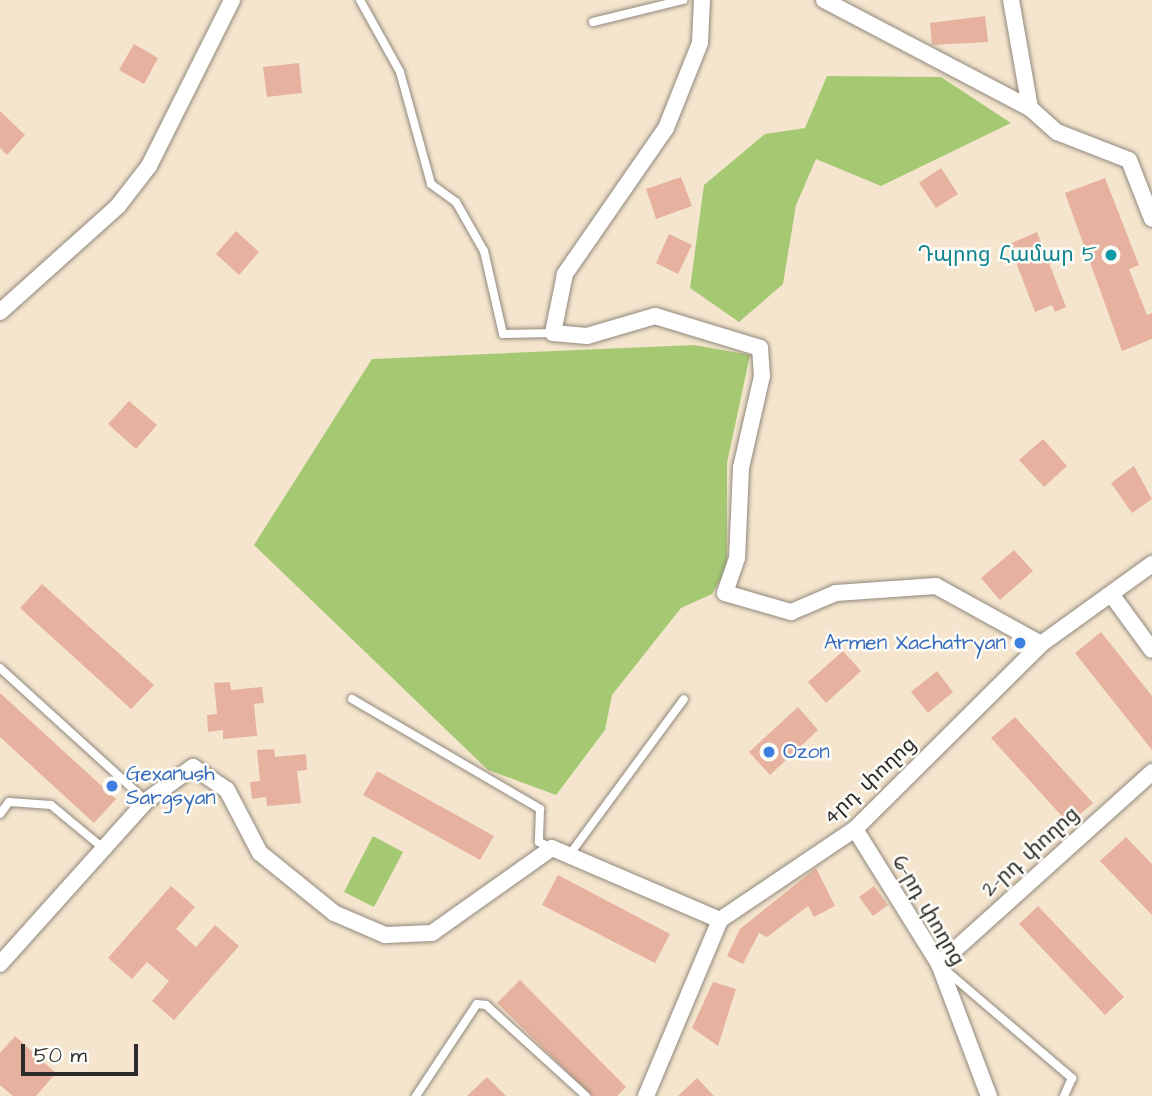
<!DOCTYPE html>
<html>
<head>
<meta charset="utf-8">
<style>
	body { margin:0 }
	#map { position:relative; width:1152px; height:1096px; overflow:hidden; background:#f5e5ce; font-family:"Architects Daughter","Noto Sans Armenian",sans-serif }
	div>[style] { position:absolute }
	.green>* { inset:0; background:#a5c973 }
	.building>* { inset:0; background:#e6b29f }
	.roads { filter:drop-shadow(0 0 2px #90887c) drop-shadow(0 0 2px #90887c) }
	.lane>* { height:8px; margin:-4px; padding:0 4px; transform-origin:4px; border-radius:4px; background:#fff }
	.street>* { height:16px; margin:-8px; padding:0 8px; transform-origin:8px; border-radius:8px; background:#fff }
	.dots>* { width:19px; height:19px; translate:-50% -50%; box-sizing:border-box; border:4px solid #fdfcf7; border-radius:50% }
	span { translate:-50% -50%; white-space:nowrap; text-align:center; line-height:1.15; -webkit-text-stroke:5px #fdfcf7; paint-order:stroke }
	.culture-label { font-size:21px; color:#0d838f }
	.right { translate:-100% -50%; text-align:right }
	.shop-label { font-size:21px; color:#366cbe }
	.left { translate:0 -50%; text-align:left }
	.street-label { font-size:21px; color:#2b2b2b }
	.scale { position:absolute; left:21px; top:1044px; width:117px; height:32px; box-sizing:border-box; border:4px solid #2b2b2b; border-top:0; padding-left:9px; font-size:21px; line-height:24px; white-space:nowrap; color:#2b2b2b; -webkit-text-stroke:5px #fdfcf7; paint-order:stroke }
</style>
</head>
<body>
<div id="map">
	<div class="green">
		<div style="clip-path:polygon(827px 76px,941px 77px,1011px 123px,881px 186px,816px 159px,796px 205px,783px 284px,739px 322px,690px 288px,704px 185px,765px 134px,805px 128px)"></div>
		<div style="clip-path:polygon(694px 345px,750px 355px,727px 463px,727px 568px,712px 594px,681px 608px,612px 695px,605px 730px,556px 795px,488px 770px,254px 545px,372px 359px)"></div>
		<div style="clip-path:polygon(373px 836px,403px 852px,374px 907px,344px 892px)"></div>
	</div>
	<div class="building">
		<div style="clip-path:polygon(985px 16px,988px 42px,932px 45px,930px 23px)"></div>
		<div style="clip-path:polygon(134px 44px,158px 58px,144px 84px,119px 70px)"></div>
		<div style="clip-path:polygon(299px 63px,302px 93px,267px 97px,263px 67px)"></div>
		<div style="clip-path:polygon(0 111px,25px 135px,7px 155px,0 148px)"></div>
		<div style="clip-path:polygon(941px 168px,958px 194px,936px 208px,919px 183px)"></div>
		<div style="clip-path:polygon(681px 177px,692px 206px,656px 219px,646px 189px)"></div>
		<div style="clip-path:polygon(1105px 178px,1139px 265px,1129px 269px,1147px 315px,1152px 313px,1152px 339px,1122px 351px,1065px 193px)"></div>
		<div style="clip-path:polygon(236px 231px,259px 252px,239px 275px,216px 254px)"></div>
		<div style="clip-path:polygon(1037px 232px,1066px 307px,1055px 312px,1052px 305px,1035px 312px,1009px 244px)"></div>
		<div style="clip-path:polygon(669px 234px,692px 245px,678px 274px,656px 263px)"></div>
		<div style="clip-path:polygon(129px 401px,157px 425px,136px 449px,108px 424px)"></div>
		<div style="clip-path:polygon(1043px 439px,1067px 466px,1044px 487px,1019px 460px)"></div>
		<div style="clip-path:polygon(1134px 466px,1152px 499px,1132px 513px,1111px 483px)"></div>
		<div style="clip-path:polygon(1014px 550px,1033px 571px,1000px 600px,981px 578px)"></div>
		<div style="clip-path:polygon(42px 584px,154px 685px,131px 709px,20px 608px)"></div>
		<div style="clip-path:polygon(1101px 632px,1152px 696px,1152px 750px,1075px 653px)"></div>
		<div style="clip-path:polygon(843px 651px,861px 671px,826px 703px,808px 682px)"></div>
		<div style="clip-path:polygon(937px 671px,953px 692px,928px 713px,911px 692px)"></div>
		<div style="clip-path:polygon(230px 682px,231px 690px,262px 687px,264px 703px,254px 704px,257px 736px,223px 739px,223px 730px,208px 732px,207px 715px,217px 714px,214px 683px)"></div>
		<div style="clip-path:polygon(0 693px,116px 799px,94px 823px,0 737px)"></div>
		<div style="clip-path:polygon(798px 707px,818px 730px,770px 775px,749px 752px)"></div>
		<div style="clip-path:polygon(1015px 717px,1093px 803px,1069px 824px,991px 738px)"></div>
		<div style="clip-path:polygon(274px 749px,275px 757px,306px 754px,307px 770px,297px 771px,301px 803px,267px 806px,266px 797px,252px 799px,250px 782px,260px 781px,257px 750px)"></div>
		<div style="clip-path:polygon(377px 771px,494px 836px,480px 860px,363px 795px)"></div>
		<div style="clip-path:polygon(1126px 837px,1152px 864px,1152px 915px,1100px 861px)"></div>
		<div style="clip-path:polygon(816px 868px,835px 906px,814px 917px,808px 906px,767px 937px,759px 933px,743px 964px,727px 956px,740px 929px)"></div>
		<div style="clip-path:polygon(558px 875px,670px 934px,655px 963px,542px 905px)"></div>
		<div style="clip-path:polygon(171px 886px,195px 907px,176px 929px,196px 947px,215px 925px,239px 946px,174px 1020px,152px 1001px,169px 981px,147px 962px,132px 979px,108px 958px)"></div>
		<div style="clip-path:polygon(874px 886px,888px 905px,873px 916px,859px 897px)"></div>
		<div style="clip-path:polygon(1038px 906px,1124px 997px,1105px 1015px,1019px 924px)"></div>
		<div style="clip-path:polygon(520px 980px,626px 1087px,617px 1096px,592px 1096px,497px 1003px)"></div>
		<div style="clip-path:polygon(713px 982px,736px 989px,718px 1046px,692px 1028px)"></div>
		<div style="clip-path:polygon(15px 1036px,56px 1073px,36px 1096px,13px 1096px,0 1085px,0 1053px)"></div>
		<div style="clip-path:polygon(487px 1077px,506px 1096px,467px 1096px)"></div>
		<div style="clip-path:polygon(697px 1078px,714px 1096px,678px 1096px)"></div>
	</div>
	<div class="roads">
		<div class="lane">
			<div style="left:360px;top:0;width:82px;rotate:60.9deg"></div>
			<div style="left:400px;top:72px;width:116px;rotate:74.5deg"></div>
			<div style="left:431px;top:184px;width:31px;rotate:36deg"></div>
			<div style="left:456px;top:202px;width:56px;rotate:60.3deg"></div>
			<div style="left:484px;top:251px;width:85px;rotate:77.1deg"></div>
			<div style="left:503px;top:334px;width:50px;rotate:-1.1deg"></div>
			<div style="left:593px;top:22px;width:93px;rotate:-13.7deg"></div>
			<div style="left:0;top:668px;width:197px;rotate:42.3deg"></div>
			<div style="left:352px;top:699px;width:218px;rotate:30.3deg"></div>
			<div style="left:540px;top:809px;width:33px;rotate:92deg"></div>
			<div style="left:539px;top:842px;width:14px;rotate:25deg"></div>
			<div style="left:0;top:814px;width:15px;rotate:-53deg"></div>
			<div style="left:9px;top:802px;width:42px;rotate:4.1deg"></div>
			<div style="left:51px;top:805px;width:67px;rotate:39.6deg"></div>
			<div style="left:570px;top:854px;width:192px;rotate:-53.7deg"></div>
			<div style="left:943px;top:968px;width:170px;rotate:40.5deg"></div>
			<div style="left:1072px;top:1078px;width:20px;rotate:114deg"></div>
			<div style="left:416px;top:1096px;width:110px;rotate:-56.5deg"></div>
			<div style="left:477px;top:1004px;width:9px;rotate:6deg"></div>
			<div style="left:486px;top:1005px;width:135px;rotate:42.3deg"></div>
		</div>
		<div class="street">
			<div style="left:702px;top:0;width:43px;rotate:92.7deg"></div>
			<div style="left:700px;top:43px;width:92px;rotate:111.8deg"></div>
			<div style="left:666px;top:128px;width:178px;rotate:124.7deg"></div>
			<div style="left:565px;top:274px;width:60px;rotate:101.5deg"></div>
			<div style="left:553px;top:333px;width:34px;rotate:5deg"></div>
			<div style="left:587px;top:336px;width:71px;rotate:-16.4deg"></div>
			<div style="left:655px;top:316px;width:110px;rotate:16.9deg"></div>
			<div style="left:760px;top:348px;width:28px;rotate:86deg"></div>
			<div style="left:762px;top:376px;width:94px;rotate:102.9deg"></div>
			<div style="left:741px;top:468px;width:90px;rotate:92.5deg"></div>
			<div style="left:737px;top:558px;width:37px;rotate:109deg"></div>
			<div style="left:725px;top:593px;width:69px;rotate:16.1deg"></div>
			<div style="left:791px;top:612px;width:49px;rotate:-22.9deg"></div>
			<div style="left:836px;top:593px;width:100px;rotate:-4deg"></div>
			<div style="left:936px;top:586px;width:120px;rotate:28.9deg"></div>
			<div style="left:824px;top:0;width:233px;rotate:27.7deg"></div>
			<div style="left:1030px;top:108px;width:36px;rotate:42deg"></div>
			<div style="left:1057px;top:132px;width:77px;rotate:21.3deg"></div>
			<div style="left:1129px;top:160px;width:63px;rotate:68.7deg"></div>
			<div style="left:1011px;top:0;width:110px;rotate:80deg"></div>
			<div style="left:0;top:312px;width:159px;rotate:-41.9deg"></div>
			<div style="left:118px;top:206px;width:51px;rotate:-52.2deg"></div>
			<div style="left:149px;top:166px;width:186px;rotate:-63.4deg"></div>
			<div style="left:1111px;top:594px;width:69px;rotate:53.8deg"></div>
			<div style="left:855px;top:829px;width:159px;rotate:58.1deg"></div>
			<div style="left:939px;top:964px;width:141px;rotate:69.3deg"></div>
			<div style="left:0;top:964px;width:219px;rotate:-48.1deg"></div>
			<div style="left:146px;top:801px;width:58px;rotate:-35.9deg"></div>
			<div style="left:193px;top:767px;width:41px;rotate:34.1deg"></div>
			<div style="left:227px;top:790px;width:71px;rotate:62.4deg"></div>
			<div style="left:260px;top:853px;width:95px;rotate:39deg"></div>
			<div style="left:334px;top:913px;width:56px;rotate:23.3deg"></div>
			<div style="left:385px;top:935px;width:47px;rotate:-2.4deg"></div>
			<div style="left:432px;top:933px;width:147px;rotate:-35.3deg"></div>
			<div style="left:552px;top:848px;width:183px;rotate:23.2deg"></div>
			<div style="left:939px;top:964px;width:287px;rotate:-42deg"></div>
			<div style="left:646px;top:1096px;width:191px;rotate:-67.2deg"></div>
			<div style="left:720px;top:920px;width:163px;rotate:-34deg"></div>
			<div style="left:855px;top:829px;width:262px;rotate:-44.8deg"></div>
			<div style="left:1041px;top:644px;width:137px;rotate:-35.8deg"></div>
		</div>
	</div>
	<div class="dots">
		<div style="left:1111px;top:255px;background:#0f9aa8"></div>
		<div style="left:1020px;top:643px;background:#3f7fe0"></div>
		<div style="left:769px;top:752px;background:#3f7fe0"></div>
		<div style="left:112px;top:786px;background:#3f7fe0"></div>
	</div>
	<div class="culture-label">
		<span class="right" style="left:1097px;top:255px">Դպրոց Համար 5</span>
	</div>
	<div class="shop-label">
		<span class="right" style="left:1006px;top:643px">Armen Xachatryan</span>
		<span class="left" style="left:783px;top:752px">Ozon</span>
		<span class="left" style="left:126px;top:786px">Gexanush<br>Sargsyan</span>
	</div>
	<div class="street-label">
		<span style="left:870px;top:781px;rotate:-43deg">4րդ փողոց</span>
		<span style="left:1031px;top:852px;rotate:-42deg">2-րդ փողոց</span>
		<span style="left:928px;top:911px;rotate:60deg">6-րդ փողոց</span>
	</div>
	<div class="scale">50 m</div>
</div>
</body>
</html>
